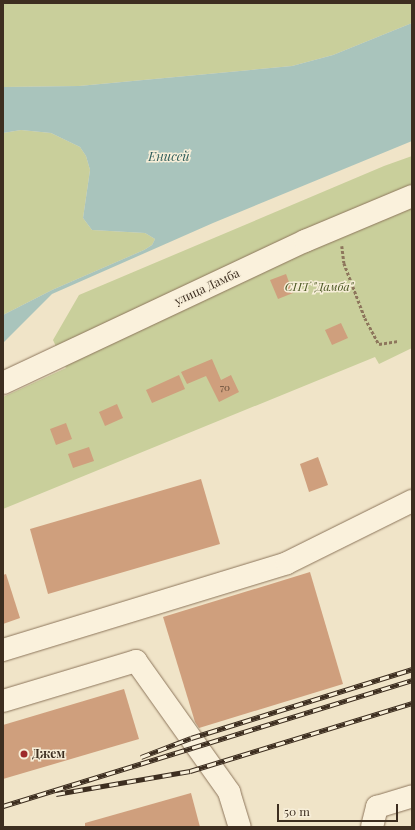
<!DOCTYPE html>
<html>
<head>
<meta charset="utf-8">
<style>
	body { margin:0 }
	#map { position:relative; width:415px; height:830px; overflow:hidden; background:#f0e4c8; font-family:"Playfair Display",serif }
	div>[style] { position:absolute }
	.green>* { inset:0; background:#c9cf9b }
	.water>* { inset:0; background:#a9c4bc }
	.building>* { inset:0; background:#cf9f7d }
	.path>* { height:2.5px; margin-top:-1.25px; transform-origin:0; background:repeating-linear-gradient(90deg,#8d765c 0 3px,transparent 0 5px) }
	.roads { filter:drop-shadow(0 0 1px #8d765c) drop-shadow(0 0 1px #8d765c) }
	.minor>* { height:22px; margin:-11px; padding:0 11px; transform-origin:11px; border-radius:11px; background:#faf1dc }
	.rail>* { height:4.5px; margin-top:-2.25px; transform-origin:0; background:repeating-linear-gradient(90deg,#f7eed8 0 9px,#3d2e20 0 18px); box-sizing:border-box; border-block:1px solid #3d2e20 }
	.dots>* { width:11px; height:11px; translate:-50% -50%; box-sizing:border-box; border:2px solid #f7eed8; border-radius:50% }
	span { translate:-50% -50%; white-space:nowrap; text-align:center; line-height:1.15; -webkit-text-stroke:3px #f7eed8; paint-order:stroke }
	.number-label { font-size:10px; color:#624a37 }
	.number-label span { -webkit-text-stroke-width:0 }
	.street-label { font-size:12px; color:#3d2e20 }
	.park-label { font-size:12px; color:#4d5a26; font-style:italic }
	.poi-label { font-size:12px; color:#3d2e20; font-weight:700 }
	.left { translate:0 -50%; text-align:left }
	.water-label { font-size:13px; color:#2f5d5a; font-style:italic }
	.frame { position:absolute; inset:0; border:4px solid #3d2e20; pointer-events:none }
	.scale { position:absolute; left:277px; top:804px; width:121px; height:18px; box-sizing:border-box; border:2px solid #3d2e20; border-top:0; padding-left:5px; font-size:12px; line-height:14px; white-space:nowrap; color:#3d2e20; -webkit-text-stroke:3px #f7eed8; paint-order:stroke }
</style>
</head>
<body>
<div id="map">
	<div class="green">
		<div style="clip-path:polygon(3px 3px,412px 3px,412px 23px,333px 55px,292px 66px,79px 86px,3px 87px)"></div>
		<div style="clip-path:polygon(21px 130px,51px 133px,80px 147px,86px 156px,90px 170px,83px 218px,92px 230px,145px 233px,155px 239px,152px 245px,144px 250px,52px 290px,3px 315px,3px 133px)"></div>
		<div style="clip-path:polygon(412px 156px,412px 348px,379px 364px,375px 357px,3px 509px,3px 397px,66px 368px,53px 340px,79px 295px,384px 166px)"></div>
	</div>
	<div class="water">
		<div style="clip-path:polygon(412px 23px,412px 141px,213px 223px,52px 294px,3px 343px,3px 315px,52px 290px,144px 250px,152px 245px,155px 239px,145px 233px,92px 230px,83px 218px,90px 170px,86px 156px,80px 147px,51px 133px,21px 130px,3px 133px,3px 87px,79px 86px,292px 66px,333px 55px)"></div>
	</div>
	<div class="building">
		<div style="clip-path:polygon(286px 274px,293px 293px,278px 299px,270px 280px)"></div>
		<div style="clip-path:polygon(341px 323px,348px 338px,332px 345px,325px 330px)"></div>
		<div style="clip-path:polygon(212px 359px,221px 380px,231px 375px,239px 392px,219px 402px,206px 376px,187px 384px,181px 372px)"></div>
		<div style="clip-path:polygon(179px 375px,185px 389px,152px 403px,146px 390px)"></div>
		<div style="clip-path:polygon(117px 404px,123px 418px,105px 426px,99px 412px)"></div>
		<div style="clip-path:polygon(66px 423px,72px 439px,56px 445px,50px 429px)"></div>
		<div style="clip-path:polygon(89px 447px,94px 461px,73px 468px,68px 454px)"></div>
		<div style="clip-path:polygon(318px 457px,328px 485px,309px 492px,300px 464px)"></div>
		<div style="clip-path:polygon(201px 479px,220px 544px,48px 594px,30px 529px)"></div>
		<div style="clip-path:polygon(310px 572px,343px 684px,199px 728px,195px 722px,163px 617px)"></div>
		<div style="clip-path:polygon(6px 574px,20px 618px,3px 624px,3px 575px)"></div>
		<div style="clip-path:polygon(124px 689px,139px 739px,3px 779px,3px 725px)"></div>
		<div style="clip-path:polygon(191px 793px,200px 827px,85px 827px,85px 823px)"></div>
	</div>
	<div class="path">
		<div style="left:342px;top:246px;width:17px;rotate:83deg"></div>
		<div style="left:344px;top:263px;width:59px;rotate:69.1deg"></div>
		<div style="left:365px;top:318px;width:30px;rotate:62deg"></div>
		<div style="left:379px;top:344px;width:20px;rotate:-9deg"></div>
	</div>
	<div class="roads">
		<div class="minor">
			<div style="left:3px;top:383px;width:334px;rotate:-25.2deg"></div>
			<div style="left:305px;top:241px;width:116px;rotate:-22.8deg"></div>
			<div style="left:3px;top:650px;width:297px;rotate:-17deg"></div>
			<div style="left:287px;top:563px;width:140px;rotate:-26.4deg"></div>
			<div style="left:3px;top:701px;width:139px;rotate:-16.7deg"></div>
			<div style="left:136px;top:661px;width:161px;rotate:54.6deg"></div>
			<div style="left:229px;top:792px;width:37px;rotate:73deg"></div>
			<div style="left:372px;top:827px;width:21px;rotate:-76deg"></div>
			<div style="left:377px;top:807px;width:37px;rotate:-17deg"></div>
		</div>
	</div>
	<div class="rail">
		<div style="left:141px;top:757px;width:53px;rotate:-20.8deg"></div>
		<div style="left:191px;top:738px;width:232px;rotate:-17.3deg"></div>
		<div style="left:56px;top:794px;width:136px;rotate:-9.7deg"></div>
		<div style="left:190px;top:771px;width:232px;rotate:-17deg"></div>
		<div style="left:3px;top:806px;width:428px;rotate:-17.1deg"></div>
	</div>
	<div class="dots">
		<div style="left:24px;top:754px;background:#9e2a2b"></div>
	</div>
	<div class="number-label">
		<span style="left:225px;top:388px">70</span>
	</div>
	<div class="street-label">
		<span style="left:207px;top:287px;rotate:-25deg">улица Дамба</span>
	</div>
	<div class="park-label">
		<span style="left:319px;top:287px">СНТ "Дамба"</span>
	</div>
	<div class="poi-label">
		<span class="left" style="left:32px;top:754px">Джем</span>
	</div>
	<div class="water-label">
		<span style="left:169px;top:156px">Енисей</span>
	</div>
	<div class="frame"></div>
	<div class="scale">50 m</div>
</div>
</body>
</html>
